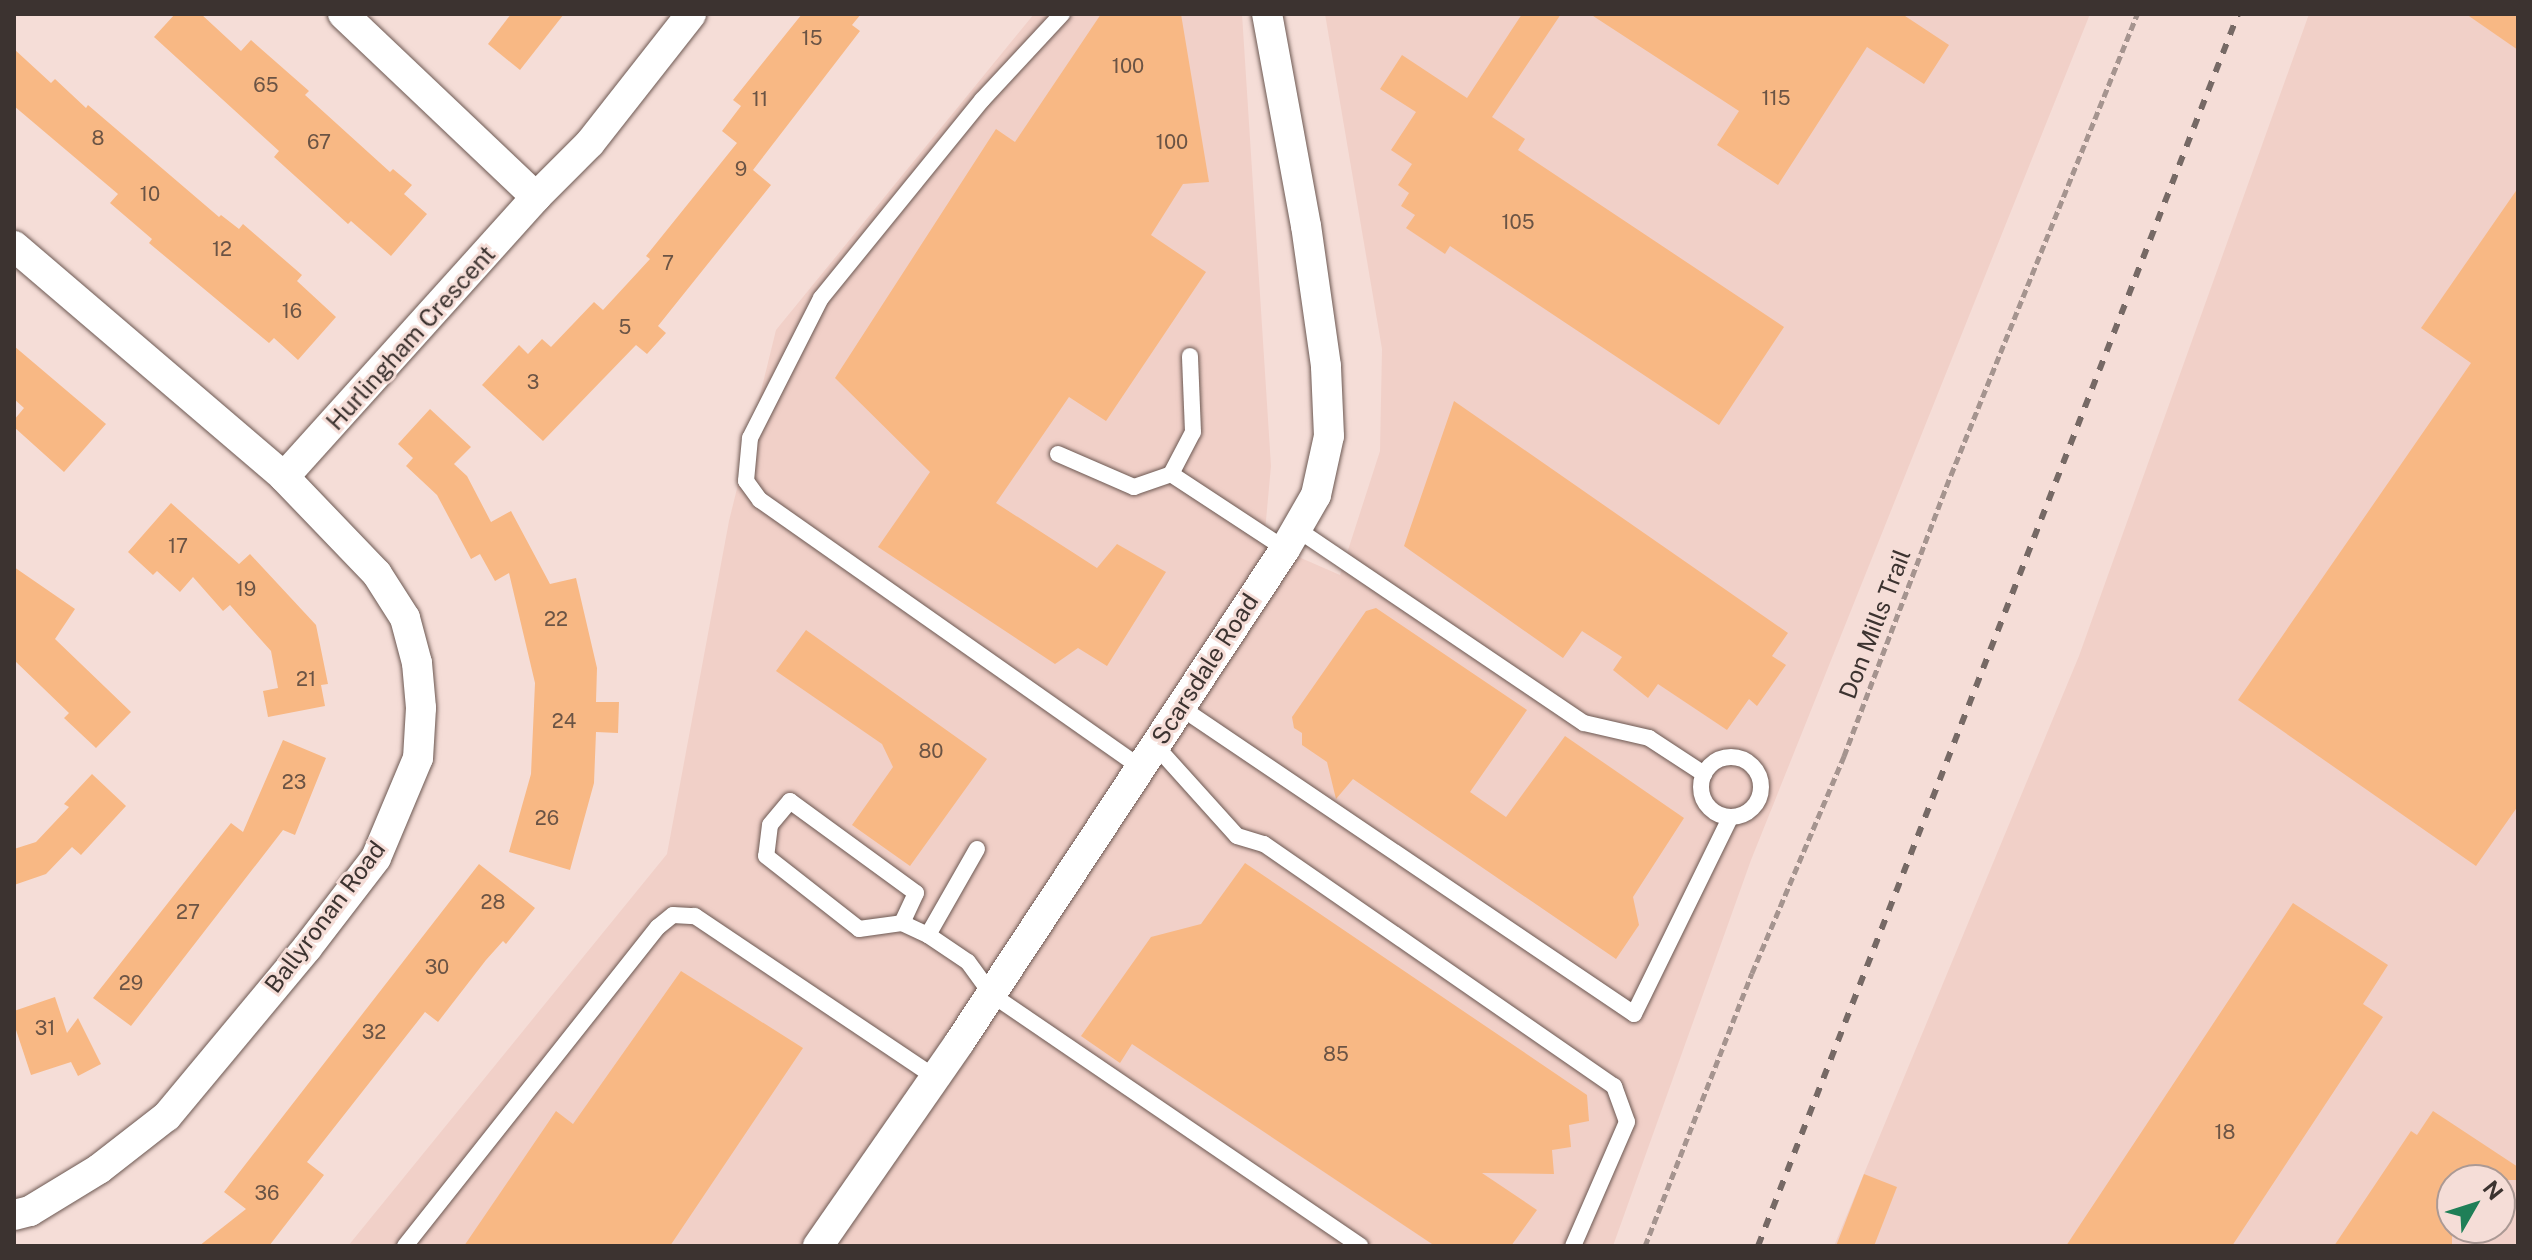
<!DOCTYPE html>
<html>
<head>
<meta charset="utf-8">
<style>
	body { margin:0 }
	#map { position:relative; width:2532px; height:1260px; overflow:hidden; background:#f5ddd7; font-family:"Public Sans",sans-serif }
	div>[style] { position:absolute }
	.built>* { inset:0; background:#f1d0c8 }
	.building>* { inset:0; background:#f8b884 }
	.path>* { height:5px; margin-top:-2.5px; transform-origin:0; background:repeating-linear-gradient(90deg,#a5948f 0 8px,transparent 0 12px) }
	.roads { filter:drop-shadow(0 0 2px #6c5852) drop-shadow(0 0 2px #6c5852) }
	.service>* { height:16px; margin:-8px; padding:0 8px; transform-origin:8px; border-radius:8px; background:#fff }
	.service>.ring { margin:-8px; padding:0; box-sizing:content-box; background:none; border:16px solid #fff; border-radius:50% }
	.minor>* { height:30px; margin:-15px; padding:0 15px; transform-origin:15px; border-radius:15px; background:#fff }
	.rail>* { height:6px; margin-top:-3px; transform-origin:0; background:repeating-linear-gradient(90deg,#766965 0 10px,transparent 0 20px) }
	span { translate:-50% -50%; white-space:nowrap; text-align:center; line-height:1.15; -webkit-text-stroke:6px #f5ddd7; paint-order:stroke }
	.number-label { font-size:20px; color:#6b5445 }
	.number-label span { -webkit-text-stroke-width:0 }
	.street-label { font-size:24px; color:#3c3330 }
	.frame { position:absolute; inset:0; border:16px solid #3c3330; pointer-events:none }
	.north { position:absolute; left:2436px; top:1164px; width:80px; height:80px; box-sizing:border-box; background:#f5ddd7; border:2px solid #ab9994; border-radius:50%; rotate:51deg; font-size:22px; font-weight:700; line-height:32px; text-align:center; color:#3c3330 }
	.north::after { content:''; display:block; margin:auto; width:28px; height:36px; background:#1f7f57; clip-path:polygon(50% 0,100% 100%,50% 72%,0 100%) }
</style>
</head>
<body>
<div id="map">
	<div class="built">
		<div style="clip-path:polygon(1034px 14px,1242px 14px,1271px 466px,1264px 542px,1340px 575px,1380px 451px,1382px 349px,1325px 14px,2090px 14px,1751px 860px,1613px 1246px,348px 1246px,667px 854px,729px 521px,776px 330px)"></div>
		<div style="clip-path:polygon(evenodd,2309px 14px,2518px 14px,2518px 1246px,1834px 1246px,2079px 656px,2309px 14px,2452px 1180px,2500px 1180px,2500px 1228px,2452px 1228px,2452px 1180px)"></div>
	</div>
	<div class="building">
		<div style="clip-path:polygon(175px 14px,201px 14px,241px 51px,251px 40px,309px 91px,305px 95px,390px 172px,393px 169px,412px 185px,404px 194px,427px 214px,391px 256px,351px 221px,348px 224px,274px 157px,279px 151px,154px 37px)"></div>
		<div style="clip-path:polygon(511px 14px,564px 14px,520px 70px,488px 44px)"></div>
		<div style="clip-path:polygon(802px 14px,861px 14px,852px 25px,860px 31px,753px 170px,771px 185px,658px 326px,666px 333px,647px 354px,636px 345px,543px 441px,482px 385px,519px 345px,528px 354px,542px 339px,551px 347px,594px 302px,603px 310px,650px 259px,646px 256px,737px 143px,722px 131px,741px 106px,733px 100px)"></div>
		<div style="clip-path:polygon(1101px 14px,1181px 14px,1209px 182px,1183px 184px,1151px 235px,1206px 272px,1106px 421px,1069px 397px,996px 503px,1097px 568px,1117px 544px,1166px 572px,1107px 666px,1078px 648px,1055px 664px,878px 547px,930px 472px,835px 378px,996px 129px,1015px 142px)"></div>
		<div style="clip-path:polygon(1522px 14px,1561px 14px,1492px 117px,1525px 139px,1518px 150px,1784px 327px,1719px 425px,1450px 246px,1445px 254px,1406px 228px,1415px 215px,1401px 206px,1409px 193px,1398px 185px,1412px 164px,1391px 150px,1416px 112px,1380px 89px,1402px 55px,1467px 98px)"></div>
		<div style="clip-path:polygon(1590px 14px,1902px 14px,1949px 45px,1924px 84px,1867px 47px,1778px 185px,1717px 145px,1739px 111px)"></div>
		<div style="clip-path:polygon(2466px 14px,2518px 14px,2518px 50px)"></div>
		<div style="clip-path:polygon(14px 49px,51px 83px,55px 79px,86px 108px,88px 105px,219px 217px,221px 215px,239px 229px,243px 224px,302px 275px,297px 281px,336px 317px,298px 360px,274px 338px,269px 343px,149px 243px,152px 239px,110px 203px,118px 194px,14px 106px)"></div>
		<div style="clip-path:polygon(2518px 188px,2518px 806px,2476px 866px,2238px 700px,2471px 363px,2421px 328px)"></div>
		<div style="clip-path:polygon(14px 346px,106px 424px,64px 472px,14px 427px,14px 420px,24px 408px,14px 399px)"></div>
		<div style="clip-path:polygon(1454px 401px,1788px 633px,1772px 656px,1786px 665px,1757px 706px,1749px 699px,1727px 730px,1658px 684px,1648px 698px,1613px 670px,1622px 657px,1582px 631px,1563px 658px,1404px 546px)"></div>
		<div style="clip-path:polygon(430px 409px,471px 447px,454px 464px,467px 476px,491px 522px,511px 511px,550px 584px,576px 578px,597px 668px,596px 702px,619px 702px,618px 733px,596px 732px,594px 783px,570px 870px,509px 852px,531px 774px,535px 683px,509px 573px,495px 581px,480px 554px,471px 559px,437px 495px,406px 466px,413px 458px,398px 444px)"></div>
		<div style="clip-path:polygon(171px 503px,239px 564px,250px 554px,316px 625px,328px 684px,321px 685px,325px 706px,268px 717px,263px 691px,278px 688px,271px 651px,230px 605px,223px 611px,193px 577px,180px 592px,157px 571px,153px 575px,128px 552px)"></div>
		<div style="clip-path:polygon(14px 567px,75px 609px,55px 639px,131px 712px,96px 748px,64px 718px,69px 713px,14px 660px)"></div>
		<div style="clip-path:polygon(1376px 608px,1527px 710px,1470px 792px,1506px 817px,1565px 736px,1684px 818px,1633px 897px,1639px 925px,1616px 959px,1353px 779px,1336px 799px,1327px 762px,1302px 745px,1302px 733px,1294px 728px,1292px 717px,1366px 611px)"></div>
		<div style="clip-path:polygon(806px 630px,987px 759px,910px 866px,852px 825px,893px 767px,882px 744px,776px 671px)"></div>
		<div style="clip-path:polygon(283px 740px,326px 758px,295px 835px,283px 830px,131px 1026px,93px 998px,231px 823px,243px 832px)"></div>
		<div style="clip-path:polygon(92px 774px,126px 806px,81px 855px,72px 847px,46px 874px,14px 885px,14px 849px,36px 842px,69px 807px,64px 804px)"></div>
		<div style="clip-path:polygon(1245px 863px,1587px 1095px,1589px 1121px,1569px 1125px,1571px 1147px,1552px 1150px,1554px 1174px,1482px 1173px,1537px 1210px,1511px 1246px,1435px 1246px,1132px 1044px,1120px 1063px,1081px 1036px,1151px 937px,1201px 924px)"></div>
		<div style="clip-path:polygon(479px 864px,535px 908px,506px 944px,503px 941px,486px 960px,438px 1022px,425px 1012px,307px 1162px,324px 1175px,269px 1246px,199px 1246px,246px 1209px,224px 1192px)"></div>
		<div style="clip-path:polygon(2293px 903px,2388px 965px,2363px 1004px,2383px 1017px,2232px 1246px,2066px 1246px)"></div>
		<div style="clip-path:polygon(681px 971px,803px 1048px,670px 1246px,464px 1246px,556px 1111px,573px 1124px)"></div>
		<div style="clip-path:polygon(55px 997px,67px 1033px,78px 1018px,101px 1064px,78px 1076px,71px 1062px,31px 1075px,14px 1024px,14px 1011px)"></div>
		<div style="clip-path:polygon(2433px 1111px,2518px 1167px,2518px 1180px,2452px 1180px,2452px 1246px,2334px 1246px,2411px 1131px,2417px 1135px)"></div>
		<div style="clip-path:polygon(1864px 1174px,1897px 1187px,1874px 1246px,1836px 1246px)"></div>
	</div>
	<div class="path">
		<div style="left:1645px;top:1246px;width:293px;rotate:-68.6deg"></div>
		<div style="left:1752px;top:973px;width:236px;rotate:-67deg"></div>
		<div style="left:1844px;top:756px;width:301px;rotate:-69.2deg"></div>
		<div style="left:1951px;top:475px;width:497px;rotate:-68deg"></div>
	</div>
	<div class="roads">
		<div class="service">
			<div style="left:1062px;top:14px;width:117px;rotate:132.9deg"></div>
			<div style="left:982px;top:100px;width:255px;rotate:129.1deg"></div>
			<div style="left:821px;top:298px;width:157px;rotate:116.9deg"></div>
			<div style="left:750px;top:438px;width:43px;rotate:95.3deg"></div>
			<div style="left:746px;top:481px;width:24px;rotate:54deg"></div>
			<div style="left:760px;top:500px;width:464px;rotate:35.1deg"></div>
			<div style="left:1058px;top:454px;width:83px;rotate:23.5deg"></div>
			<div style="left:1134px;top:487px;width:39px;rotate:-19deg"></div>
			<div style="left:1171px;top:474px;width:136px;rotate:33.3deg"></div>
			<div style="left:1171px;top:474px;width:47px;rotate:-62.4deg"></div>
			<div style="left:1193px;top:432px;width:76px;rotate:-92.3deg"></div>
			<div style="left:1297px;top:529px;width:346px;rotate:34.1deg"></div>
			<div style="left:1584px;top:723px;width:67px;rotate:13deg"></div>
			<div style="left:1649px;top:738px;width:66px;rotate:33.2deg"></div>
			<div style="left:1180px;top:707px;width:548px;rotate:34.07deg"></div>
			<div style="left:1634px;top:1014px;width:218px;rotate:-63.9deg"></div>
			<div style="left:1155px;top:745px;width:122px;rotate:48deg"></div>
			<div style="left:1237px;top:836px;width:28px;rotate:17deg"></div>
			<div style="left:1264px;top:844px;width:426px;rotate:34.7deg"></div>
			<div style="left:1614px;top:1086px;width:38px;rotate:70deg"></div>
			<div style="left:1627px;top:1122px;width:135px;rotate:113.5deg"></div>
			<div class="ring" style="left:1701px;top:757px;width:44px;height:44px"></div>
			<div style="left:977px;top:849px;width:99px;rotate:119.7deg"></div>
			<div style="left:928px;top:935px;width:48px;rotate:34deg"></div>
			<div style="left:968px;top:962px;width:39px;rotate:54deg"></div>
			<div style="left:991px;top:994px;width:447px;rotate:34.3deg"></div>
			<div style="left:902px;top:923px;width:33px;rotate:-65deg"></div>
			<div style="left:916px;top:893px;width:156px;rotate:-143.9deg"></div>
			<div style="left:790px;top:801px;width:31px;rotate:130deg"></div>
			<div style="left:770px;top:825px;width:31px;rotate:97deg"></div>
			<div style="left:766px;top:856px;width:118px;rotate:38.1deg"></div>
			<div style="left:859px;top:929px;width:43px;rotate:-7.9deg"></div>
			<div style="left:902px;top:923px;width:29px;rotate:25deg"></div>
			<div style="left:405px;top:1246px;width:407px;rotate:-51.6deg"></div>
			<div style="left:658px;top:927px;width:19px;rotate:-39deg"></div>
			<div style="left:673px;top:915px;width:22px;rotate:3deg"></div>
			<div style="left:695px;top:916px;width:289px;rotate:33.9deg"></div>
		</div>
		<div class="minor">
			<div style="left:343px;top:14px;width:266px;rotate:43.5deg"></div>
			<div style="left:14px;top:246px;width:355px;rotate:40.5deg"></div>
			<div style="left:284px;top:477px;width:134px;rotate:46.2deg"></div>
			<div style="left:377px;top:574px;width:52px;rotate:57.5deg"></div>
			<div style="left:405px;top:618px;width:47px;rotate:75.1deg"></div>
			<div style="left:417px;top:663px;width:45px;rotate:84.9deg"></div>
			<div style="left:421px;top:708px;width:50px;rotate:93.4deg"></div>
			<div style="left:418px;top:758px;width:108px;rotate:112.8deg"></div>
			<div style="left:376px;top:858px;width:113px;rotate:127.5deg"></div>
			<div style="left:307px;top:948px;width:219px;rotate:129.8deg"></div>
			<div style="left:167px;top:1116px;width:86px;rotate:142.1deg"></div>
			<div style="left:99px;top:1169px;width:81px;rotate:148.7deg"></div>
			<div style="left:30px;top:1211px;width:16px;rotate:166deg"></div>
			<div style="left:284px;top:477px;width:377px;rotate:-48deg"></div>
			<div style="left:536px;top:197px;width:76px;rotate:-45deg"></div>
			<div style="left:590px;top:143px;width:164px;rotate:-51.9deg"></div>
			<div style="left:818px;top:1246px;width:247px;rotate:-55.2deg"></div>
			<div style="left:959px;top:1043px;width:592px;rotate:-56.58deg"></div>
			<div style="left:1285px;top:549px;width:62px;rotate:-60.1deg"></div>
			<div style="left:1316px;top:495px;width:60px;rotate:-77.6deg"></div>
			<div style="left:1329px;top:436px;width:70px;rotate:-92.5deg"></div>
			<div style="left:1326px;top:366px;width:141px;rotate:-98.1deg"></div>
			<div style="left:1306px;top:226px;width:216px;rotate:-100.4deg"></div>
		</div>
	</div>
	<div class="rail">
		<div style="left:1758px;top:1246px;width:1322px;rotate:-68.71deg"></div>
	</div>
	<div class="number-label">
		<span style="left:812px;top:38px">15</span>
		<span style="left:1128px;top:66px">100</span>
		<span style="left:266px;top:85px">65</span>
		<span style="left:1776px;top:98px">115</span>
		<span style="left:760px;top:99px">11</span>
		<span style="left:98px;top:138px">8</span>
		<span style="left:319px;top:142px">67</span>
		<span style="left:1172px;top:142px">100</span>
		<span style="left:741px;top:169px">9</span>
		<span style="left:150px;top:194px">10</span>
		<span style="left:1518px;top:222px">105</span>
		<span style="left:222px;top:249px">12</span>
		<span style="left:668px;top:263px">7</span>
		<span style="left:292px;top:311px">16</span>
		<span style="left:625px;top:327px">5</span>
		<span style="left:533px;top:382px">3</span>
		<span style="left:178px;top:546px">17</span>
		<span style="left:246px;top:589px">19</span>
		<span style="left:556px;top:619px">22</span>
		<span style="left:306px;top:679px">21</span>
		<span style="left:564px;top:721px">24</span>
		<span style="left:931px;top:751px">80</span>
		<span style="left:294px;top:782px">23</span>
		<span style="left:547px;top:818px">26</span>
		<span style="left:493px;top:902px">28</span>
		<span style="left:188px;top:912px">27</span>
		<span style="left:437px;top:967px">30</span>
		<span style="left:131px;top:983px">29</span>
		<span style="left:45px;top:1028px">31</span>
		<span style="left:374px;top:1032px">32</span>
		<span style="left:1336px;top:1054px">85</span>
		<span style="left:2225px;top:1132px">18</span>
		<span style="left:267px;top:1193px">36</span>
	</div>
	<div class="street-label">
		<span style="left:411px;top:338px;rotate:-48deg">Hurlingham Crescent</span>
		<span style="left:1875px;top:624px;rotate:-69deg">Don Mills Trail</span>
		<span style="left:1205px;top:669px;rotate:-57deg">Scarsdale Road</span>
		<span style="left:325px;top:917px;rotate:-53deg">Ballyronan Road</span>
	</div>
	<div class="frame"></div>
	<div class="north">N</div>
</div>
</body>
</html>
